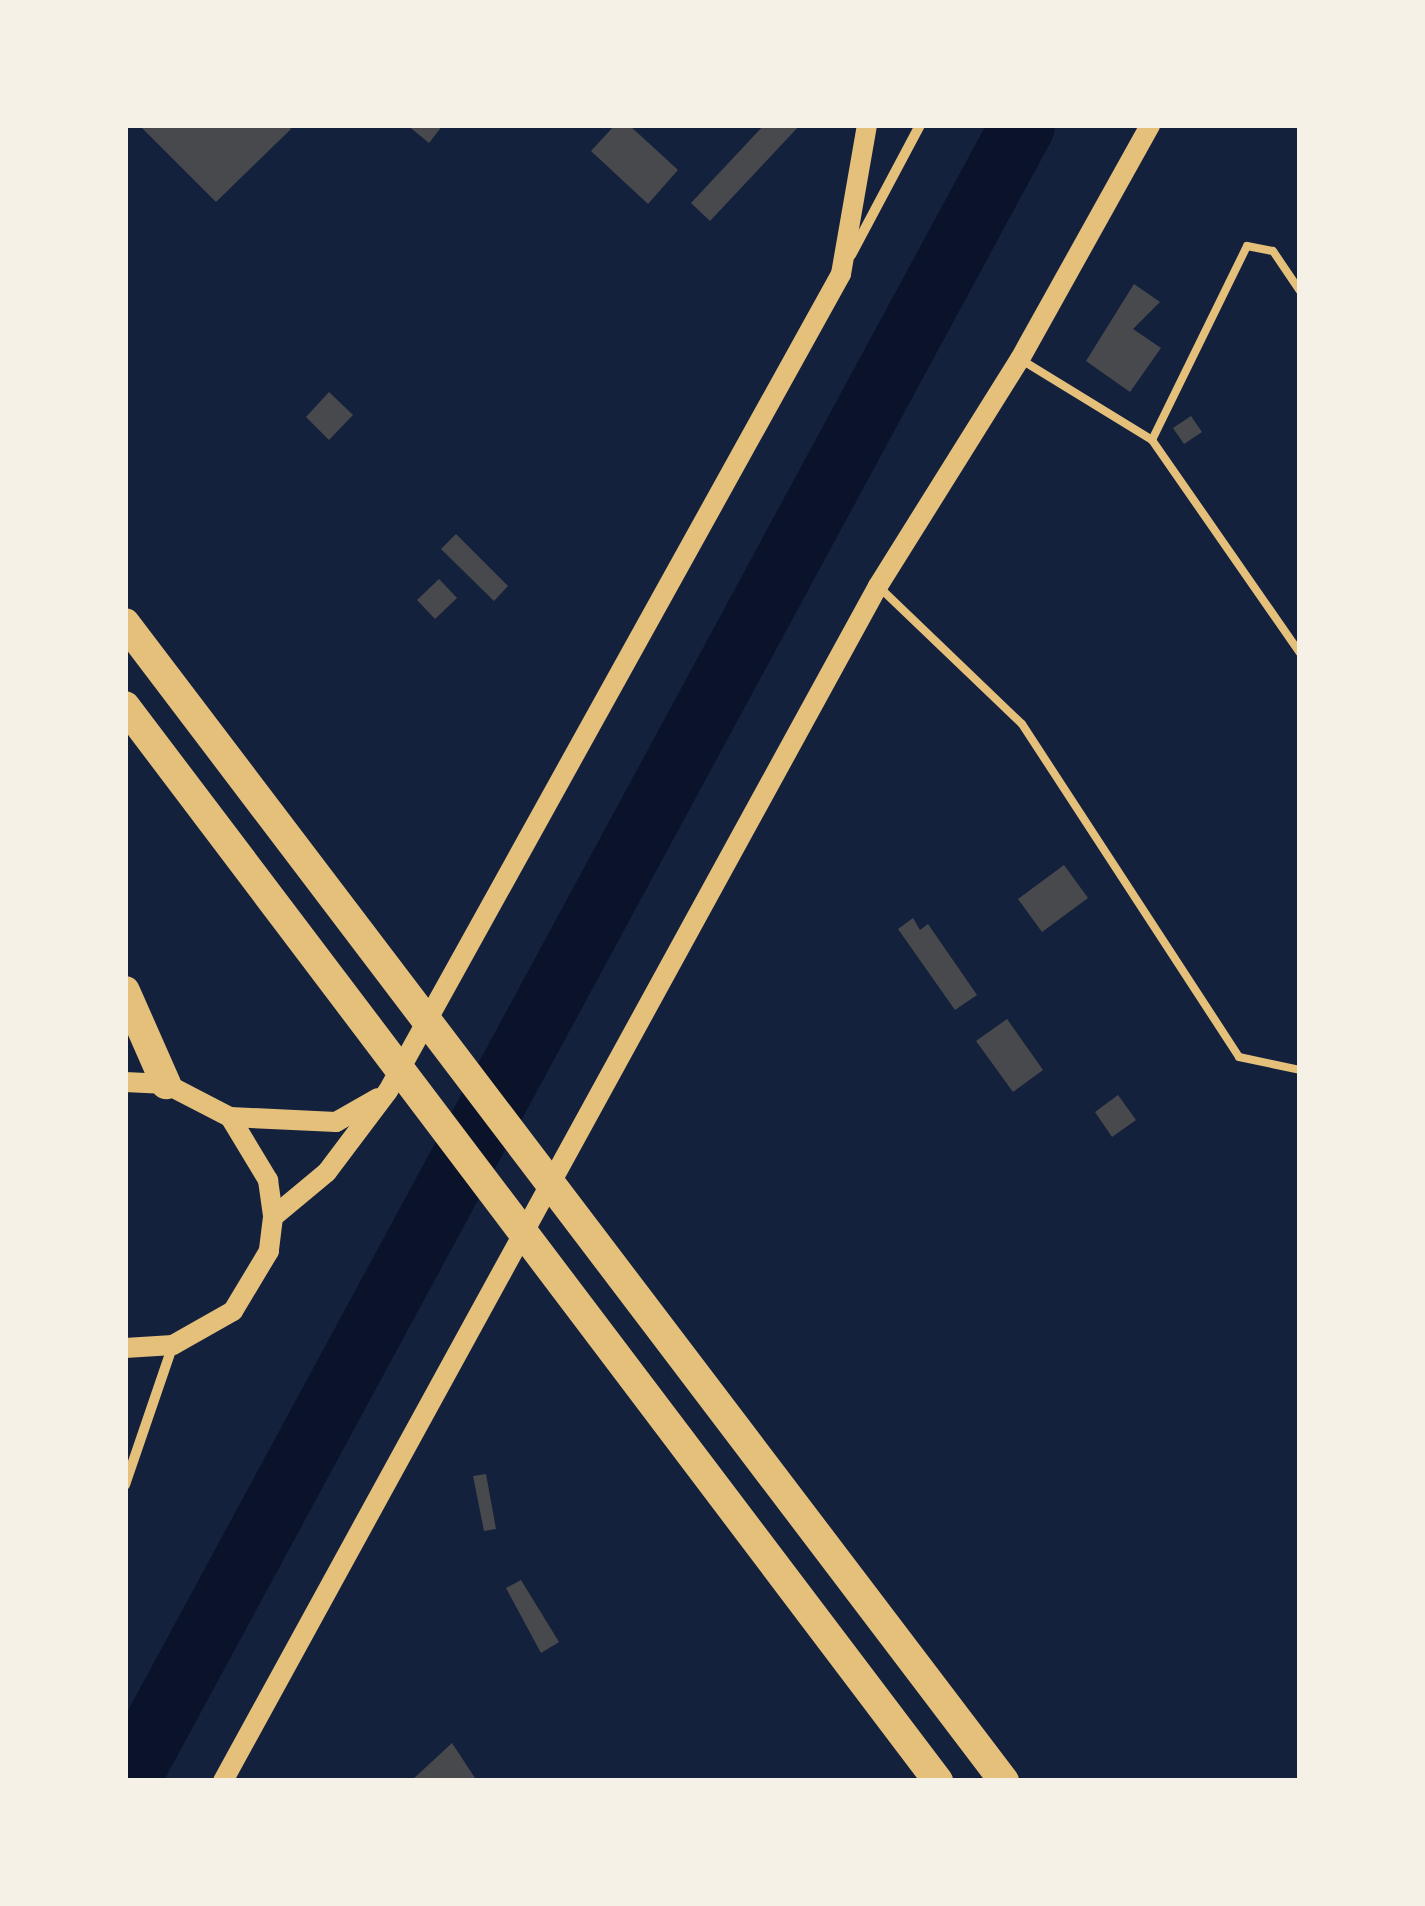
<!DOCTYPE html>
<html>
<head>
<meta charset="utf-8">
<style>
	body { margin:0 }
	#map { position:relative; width:1425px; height:1906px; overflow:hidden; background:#14213d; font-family:Raleway,sans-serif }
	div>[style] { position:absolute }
	.river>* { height:65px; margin:-32.5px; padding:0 32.5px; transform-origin:32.5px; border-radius:32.5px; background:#0b132b }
	.building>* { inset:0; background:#48494c }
	.service>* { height:8px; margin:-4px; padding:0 4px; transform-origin:4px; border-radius:4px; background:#e5c07b }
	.minor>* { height:10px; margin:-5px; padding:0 5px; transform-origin:5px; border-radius:5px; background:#e5c07b }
	.secondary>* { height:20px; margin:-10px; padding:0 10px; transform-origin:10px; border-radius:10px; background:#e5c07b }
	.motorway>* { height:30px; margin:-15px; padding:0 15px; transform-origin:15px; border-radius:15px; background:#e5c07b }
	span { translate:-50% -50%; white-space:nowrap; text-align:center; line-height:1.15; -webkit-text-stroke:10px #f6f1e7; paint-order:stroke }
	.frame { position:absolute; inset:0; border:128px solid #f6f1e7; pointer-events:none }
</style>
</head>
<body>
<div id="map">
	<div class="river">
		<div style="left:126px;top:1781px;width:1883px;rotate:-61.58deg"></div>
	</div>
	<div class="building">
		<div style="clip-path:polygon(139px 125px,287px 125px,291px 129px,216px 202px)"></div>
		<div style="clip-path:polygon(407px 125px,443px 125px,429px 143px)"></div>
		<div style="clip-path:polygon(615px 125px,629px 125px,678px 170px,648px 204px,591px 151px)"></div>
		<div style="clip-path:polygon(764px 125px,800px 125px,710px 221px,691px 203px)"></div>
		<div style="clip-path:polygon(1134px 284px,1160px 302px,1133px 329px,1161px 348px,1130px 392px,1086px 361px)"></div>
		<div style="clip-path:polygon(329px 392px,353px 415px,329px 440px,306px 417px)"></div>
		<div style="clip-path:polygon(1191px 416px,1202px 432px,1184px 444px,1173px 428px)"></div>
		<div style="clip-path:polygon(456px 534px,508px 586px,494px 601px,441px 549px)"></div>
		<div style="clip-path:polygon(439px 579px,457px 598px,435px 619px,417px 600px)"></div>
		<div style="clip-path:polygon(1064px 865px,1088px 898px,1042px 932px,1018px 899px)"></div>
		<div style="clip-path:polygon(913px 918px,920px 930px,928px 924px,977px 995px,955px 1010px,898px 929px)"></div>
		<div style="clip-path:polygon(1007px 1019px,1043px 1070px,1013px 1092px,976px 1041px)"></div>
		<div style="clip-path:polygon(1118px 1095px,1136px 1120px,1112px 1137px,1095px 1112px)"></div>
		<div style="clip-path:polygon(486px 1474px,496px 1529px,484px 1531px,473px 1476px)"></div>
		<div style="clip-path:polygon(521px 1580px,559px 1642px,541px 1653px,506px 1588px)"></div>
		<div style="clip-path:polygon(452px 1743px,477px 1781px,411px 1781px)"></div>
	</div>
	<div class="service">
		<div style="left:1020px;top:359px;width:155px;rotate:31.5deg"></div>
		<div style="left:1152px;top:440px;width:259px;rotate:55.2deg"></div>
		<div style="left:1152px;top:440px;width:216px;rotate:-63.9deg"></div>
		<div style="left:1247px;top:246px;width:26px;rotate:11deg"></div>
		<div style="left:1273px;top:251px;width:48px;rotate:56deg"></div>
		<div style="left:878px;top:586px;width:199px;rotate:43.8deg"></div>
		<div style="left:1022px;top:724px;width:397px;rotate:56.9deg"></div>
		<div style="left:1239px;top:1057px;width:62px;rotate:12deg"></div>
	</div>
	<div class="minor">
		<div style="left:851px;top:255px;width:147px;rotate:-62deg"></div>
		<div style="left:125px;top:1485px;width:148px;rotate:-71.1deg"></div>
	</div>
	<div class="secondary">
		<div style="left:125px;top:1082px;width:41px;rotate:2.8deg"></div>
		<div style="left:166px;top:1084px;width:72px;rotate:27.3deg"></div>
		<div style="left:230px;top:1117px;width:74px;rotate:58.9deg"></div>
		<div style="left:268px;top:1180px;width:37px;rotate:82deg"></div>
		<div style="left:273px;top:1217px;width:34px;rotate:97deg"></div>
		<div style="left:269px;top:1251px;width:70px;rotate:121deg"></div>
		<div style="left:233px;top:1311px;width:69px;rotate:150.5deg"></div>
		<div style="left:173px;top:1345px;width:48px;rotate:176.4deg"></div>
		<div style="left:230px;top:1117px;width:106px;rotate:2.7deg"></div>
		<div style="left:336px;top:1122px;width:48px;rotate:-29.7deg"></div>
		<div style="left:273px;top:1217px;width:70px;rotate:-39.8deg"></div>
		<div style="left:327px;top:1172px;width:101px;rotate:-53deg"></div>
		<div style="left:388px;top:1091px;width:934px;rotate:-60.99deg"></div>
		<div style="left:841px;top:274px;width:151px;rotate:-80.1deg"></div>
		<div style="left:223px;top:1781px;width:1363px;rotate:-61.27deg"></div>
		<div style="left:878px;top:586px;width:268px;rotate:-58deg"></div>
		<div style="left:1020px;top:359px;width:268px;rotate:-60.9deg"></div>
	</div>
	<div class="motorway">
		<div style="left:125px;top:623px;width:1454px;rotate:52.8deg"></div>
		<div style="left:125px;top:706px;width:1348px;rotate:52.9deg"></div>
		<div style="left:125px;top:991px;width:102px;rotate:66.2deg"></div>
	</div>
	<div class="frame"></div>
</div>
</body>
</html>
